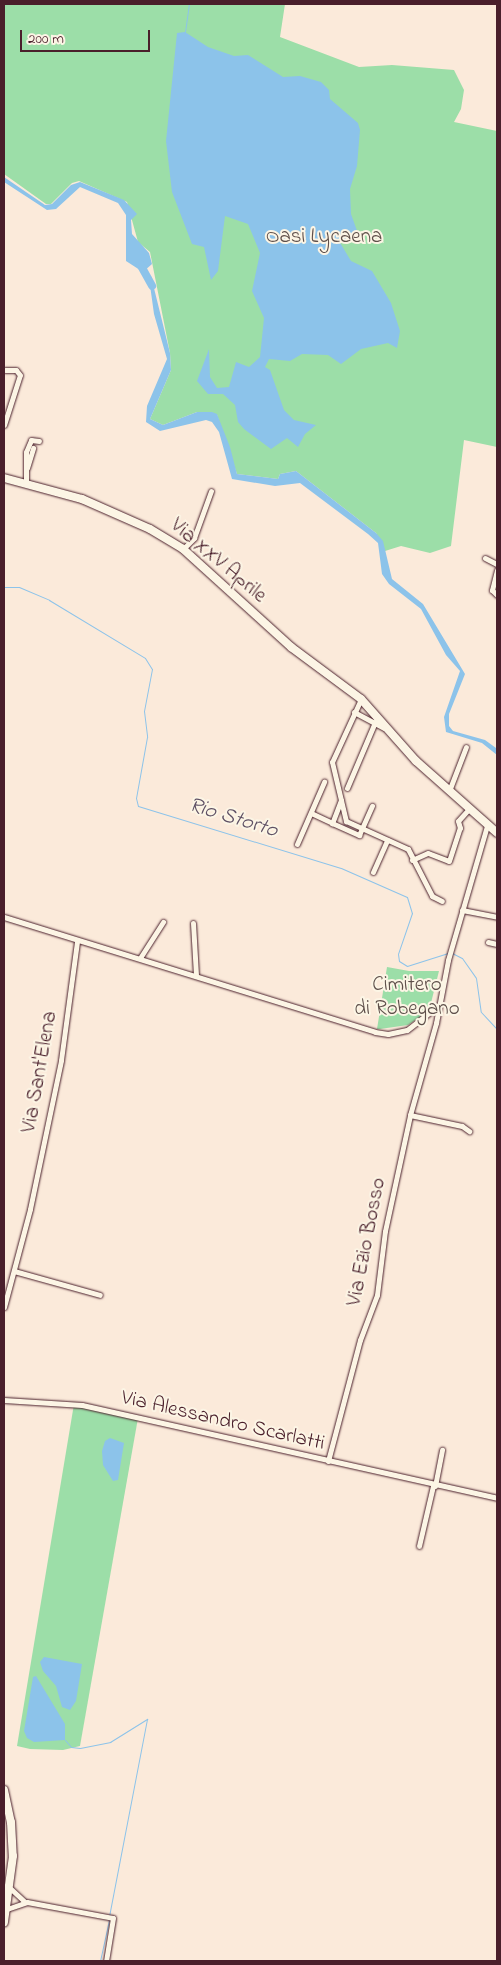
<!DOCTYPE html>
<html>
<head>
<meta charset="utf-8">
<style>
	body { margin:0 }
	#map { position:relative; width:501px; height:1965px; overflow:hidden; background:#fbeada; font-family:"Indie Flower",sans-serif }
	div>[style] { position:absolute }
	.green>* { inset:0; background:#9cdea8 }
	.water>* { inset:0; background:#8cc3ea }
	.stream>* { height:1px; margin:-0.5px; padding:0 0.5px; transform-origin:0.5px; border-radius:0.5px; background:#8cc3ea }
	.river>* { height:8px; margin:-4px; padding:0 4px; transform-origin:4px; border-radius:4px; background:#8cc3ea }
	.roads { filter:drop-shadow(0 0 1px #4a1f2b) drop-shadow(0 0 1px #4a1f2b) }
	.street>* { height:5px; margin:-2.5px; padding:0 2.5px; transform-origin:2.5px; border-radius:2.5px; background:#fcf5e5 }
	.secondary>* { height:8px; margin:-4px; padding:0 4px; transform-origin:4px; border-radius:4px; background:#fcf5e5 }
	span { translate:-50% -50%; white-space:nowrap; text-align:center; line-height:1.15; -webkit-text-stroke:4px #fcf5e5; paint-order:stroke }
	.park-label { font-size:21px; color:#5e4f4a }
	.street-label { font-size:21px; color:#4a1f2b }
	.water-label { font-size:22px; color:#5e5064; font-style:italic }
	.frame { position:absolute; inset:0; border:5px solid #4a1f2b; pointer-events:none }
	.scale { position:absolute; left:20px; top:30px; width:130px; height:22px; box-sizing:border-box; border:2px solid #4a1f2b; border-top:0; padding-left:6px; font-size:15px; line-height:18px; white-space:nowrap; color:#4a1f2b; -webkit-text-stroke:4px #fcf5e5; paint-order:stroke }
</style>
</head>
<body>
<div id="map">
	<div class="green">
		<div style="clip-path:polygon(4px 4px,285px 4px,280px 37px,359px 67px,392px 65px,454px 70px,464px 90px,461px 109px,454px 122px,497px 131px,497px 447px,464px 440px,451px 546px,430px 553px,401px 546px,385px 551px,376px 533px,296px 471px,280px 474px,278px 479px,237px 474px,217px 415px,197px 412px,163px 425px,150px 419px,171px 370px,170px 353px,150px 252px,138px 242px,127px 202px,79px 181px,72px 183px,51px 204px,46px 204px,4px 174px)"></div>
		<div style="clip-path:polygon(387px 967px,409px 971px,439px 971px,429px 1011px,408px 1025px,380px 1029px,377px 1029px)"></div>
		<div style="clip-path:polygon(74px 1404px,138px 1418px,80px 1746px,63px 1750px,30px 1749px,17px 1746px)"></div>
	</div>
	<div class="water">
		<div style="clip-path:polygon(185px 32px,208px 47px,234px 56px,248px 55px,283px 77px,300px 76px,321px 82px,329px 90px,330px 99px,358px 123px,360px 130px,357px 166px,350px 189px,351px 214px,360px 239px,339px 241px,351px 261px,372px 271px,391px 303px,400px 331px,397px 348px,388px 343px,361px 349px,341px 364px,328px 355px,302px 354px,290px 361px,269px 359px,265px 367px,270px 370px,284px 410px,294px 420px,316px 425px,305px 434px,298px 447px,287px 438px,271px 449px,244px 429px,238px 422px,235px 405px,223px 394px,208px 394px,197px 381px,209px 349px,210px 377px,217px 388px,229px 387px,236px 362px,249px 367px,260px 357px,264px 318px,252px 291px,260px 253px,248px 224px,225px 216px,218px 271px,211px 280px,204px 247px,192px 244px,172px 192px,166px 141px,177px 33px)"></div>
		<div style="clip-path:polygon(4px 177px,45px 205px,52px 204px,71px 185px,80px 182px,124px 200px,137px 214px,131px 220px,132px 234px,149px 253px,152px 264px,143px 272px,126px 261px,126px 215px,118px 203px,80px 187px,56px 209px,47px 210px,4px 182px)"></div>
		<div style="clip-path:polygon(151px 276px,170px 353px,171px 370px,150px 419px,163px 425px,197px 412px,212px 412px,217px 414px,230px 447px,237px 474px,278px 479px,280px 474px,296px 471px,376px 533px,383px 541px,392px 579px,423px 604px,465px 674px,449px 714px,449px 726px,453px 731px,485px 740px,496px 748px,497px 755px,482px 743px,446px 732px,444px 717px,460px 671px,446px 655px,421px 609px,389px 584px,382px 574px,378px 543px,368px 534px,300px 483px,275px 486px,232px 479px,219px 432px,212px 422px,206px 420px,160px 431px,146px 422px,147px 406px,167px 359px,154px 314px,149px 278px)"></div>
		<div style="clip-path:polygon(110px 1438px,124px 1443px,118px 1480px,113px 1481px,103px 1465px,102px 1451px,105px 1441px)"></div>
		<div style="clip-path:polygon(44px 1657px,82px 1664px,76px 1701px,70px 1710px,62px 1707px,56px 1686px,43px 1671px,40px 1662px)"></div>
		<div style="clip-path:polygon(36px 1676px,65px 1724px,65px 1740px,34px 1742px,27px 1738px,24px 1731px,33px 1677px)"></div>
	</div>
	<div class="stream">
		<div style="left:185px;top:32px;width:28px;rotate:-82deg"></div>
		<div style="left:4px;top:587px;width:15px"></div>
		<div style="left:19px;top:587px;width:33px;rotate:23deg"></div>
		<div style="left:49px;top:600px;width:112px;rotate:31.1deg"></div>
		<div style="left:145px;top:658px;width:13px;rotate:58deg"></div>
		<div style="left:152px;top:669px;width:43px;rotate:100.8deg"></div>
		<div style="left:144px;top:711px;width:26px;rotate:83deg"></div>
		<div style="left:147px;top:737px;width:62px;rotate:100.2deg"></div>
		<div style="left:136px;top:798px;width:8px;rotate:76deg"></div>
		<div style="left:138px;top:806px;width:212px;rotate:17deg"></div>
		<div style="left:341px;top:868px;width:72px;rotate:23.7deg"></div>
		<div style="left:407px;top:897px;width:17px;rotate:73deg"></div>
		<div style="left:412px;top:913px;width:43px;rotate:108.9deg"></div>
		<div style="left:398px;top:954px;width:7px;rotate:82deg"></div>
		<div style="left:399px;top:961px;width:9px;rotate:32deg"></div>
		<div style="left:407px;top:966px;width:43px;rotate:-17.6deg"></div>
		<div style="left:452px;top:953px;width:11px;rotate:27deg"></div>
		<div style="left:462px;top:958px;width:24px;rotate:55deg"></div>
		<div style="left:476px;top:978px;width:34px;rotate:82deg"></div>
		<div style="left:481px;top:1012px;width:23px;rotate:47deg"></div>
		<div style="left:65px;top:1740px;width:9px;rotate:49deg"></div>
		<div style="left:71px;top:1747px;width:9px;rotate:6deg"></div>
		<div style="left:80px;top:1748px;width:31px;rotate:-11deg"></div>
		<div style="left:110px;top:1742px;width:44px;rotate:-31.9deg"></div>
		<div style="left:147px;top:1719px;width:202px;rotate:100.9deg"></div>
		<div style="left:100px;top:1961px;width:42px;rotate:-77.6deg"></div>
	</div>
	<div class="river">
		<div style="left:140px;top:264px;width:25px;rotate:61deg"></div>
	</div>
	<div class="roads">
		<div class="street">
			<div style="left:4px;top:425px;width:52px;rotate:-72.3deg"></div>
			<div style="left:20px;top:375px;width:6px;rotate:-129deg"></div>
			<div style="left:16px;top:370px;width:11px;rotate:180deg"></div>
			<div style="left:27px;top:468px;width:21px;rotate:-73deg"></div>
			<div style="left:26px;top:483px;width:31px;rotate:-90deg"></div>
			<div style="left:26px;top:452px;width:13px;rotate:-67deg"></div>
			<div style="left:31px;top:440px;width:8px;rotate:7deg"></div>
			<div style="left:183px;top:549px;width:16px;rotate:-45deg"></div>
			<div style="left:194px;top:538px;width:50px;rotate:-70.1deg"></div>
			<div style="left:485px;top:558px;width:13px;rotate:27deg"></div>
			<div style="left:497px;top:570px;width:21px;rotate:104deg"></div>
			<div style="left:492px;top:590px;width:7px;rotate:45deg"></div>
			<div style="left:361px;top:699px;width:69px;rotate:114.7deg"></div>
			<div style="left:332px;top:762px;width:61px;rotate:76.7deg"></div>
			<div style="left:346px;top:821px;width:68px;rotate:24.3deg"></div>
			<div style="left:408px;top:849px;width:53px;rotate:62.9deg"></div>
			<div style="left:432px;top:896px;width:11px;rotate:27deg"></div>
			<div style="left:354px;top:712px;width:34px;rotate:28deg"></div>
			<div style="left:347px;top:788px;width:72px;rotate:-67deg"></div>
			<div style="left:449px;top:791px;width:47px;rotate:-68.9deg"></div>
			<div style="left:341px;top:800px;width:25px;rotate:111deg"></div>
			<div style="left:332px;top:823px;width:30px;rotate:24deg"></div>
			<div style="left:359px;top:835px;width:32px;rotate:-66deg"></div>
			<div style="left:311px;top:813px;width:23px;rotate:25deg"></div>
			<div style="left:297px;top:844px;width:68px;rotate:-66.5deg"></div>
			<div style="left:412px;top:860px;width:17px;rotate:-24deg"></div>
			<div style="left:428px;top:853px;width:22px;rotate:21deg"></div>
			<div style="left:449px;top:861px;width:35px;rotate:-72deg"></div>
			<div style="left:460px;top:828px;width:7px;rotate:-106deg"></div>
			<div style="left:458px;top:821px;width:15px;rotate:-48deg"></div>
			<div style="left:373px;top:872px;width:35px;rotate:-66deg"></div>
			<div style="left:462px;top:910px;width:36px;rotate:11deg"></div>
			<div style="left:4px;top:917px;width:388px;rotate:17.2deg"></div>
			<div style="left:375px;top:1032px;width:13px;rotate:9deg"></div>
			<div style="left:388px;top:1034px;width:19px;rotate:-12deg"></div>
			<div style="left:407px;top:1030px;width:39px;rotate:-38deg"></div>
			<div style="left:193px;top:923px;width:52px;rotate:86.7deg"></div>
			<div style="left:488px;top:942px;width:9px;rotate:13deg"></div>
			<div style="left:140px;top:958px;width:43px;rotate:-57.4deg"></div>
			<div style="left:410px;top:1115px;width:53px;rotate:11.9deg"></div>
			<div style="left:462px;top:1126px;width:9px;rotate:36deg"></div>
			<div style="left:14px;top:1271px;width:89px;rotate:15.6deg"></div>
			<div style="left:4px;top:1307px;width:101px;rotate:-75.1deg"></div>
			<div style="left:30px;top:1209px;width:152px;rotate:-78.2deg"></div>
			<div style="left:61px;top:1060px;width:120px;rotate:-82.3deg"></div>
			<div style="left:4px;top:1400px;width:78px;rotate:3.7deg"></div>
			<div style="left:82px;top:1405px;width:425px;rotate:12.6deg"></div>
			<div style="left:328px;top:1461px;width:125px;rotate:-75.2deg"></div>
			<div style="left:360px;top:1340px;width:48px;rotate:-69.3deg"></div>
			<div style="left:377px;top:1295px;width:64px;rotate:-82.9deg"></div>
			<div style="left:385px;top:1231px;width:119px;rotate:-77.8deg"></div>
			<div style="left:410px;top:1115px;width:96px;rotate:-74.2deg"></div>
			<div style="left:436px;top:1023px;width:64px;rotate:-79.2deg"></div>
			<div style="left:448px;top:960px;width:140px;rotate:-73.8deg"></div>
			<div style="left:435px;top:1486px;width:37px;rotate:-79deg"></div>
			<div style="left:419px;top:1546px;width:62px;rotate:-76.9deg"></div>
			<div style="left:11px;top:1889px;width:18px;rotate:43deg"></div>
			<div style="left:7px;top:1909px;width:21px;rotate:-19deg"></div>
			<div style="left:27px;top:1902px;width:87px;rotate:10.5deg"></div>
			<div style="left:113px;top:1918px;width:44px;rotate:99.2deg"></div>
		</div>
		<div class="secondary">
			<div style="left:4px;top:478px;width:81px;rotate:15.1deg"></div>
			<div style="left:82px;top:499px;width:74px;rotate:23.8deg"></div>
			<div style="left:150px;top:529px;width:39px;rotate:31deg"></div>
			<div style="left:183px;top:549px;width:146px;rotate:42.2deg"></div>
			<div style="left:291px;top:647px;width:87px;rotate:36.6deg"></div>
			<div style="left:361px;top:699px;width:83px;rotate:48.4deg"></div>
			<div style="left:416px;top:761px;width:108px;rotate:41.6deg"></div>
			<div style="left:4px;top:1790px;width:33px;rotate:78deg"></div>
			<div style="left:11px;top:1822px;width:34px;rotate:87deg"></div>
			<div style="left:13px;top:1856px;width:67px;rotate:97.8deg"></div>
		</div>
	</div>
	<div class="park-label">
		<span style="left:324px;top:237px">Oasi Lycaena</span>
		<span style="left:407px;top:997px">Cimitero<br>di Robegano</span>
	</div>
	<div class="street-label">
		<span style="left:218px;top:561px;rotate:40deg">Via XXV Aprile</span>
		<span style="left:40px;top:1072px;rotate:-80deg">Via Sant'Elena</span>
		<span style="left:367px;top:1242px;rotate:-79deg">Via Ezio Bosso</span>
		<span style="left:223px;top:1421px;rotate:13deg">Via Alessandro Scarlatti</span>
	</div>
	<div class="water-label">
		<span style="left:233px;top:819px;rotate:17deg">Rio Storto</span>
	</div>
	<div class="frame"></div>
	<div class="scale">200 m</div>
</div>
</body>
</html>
